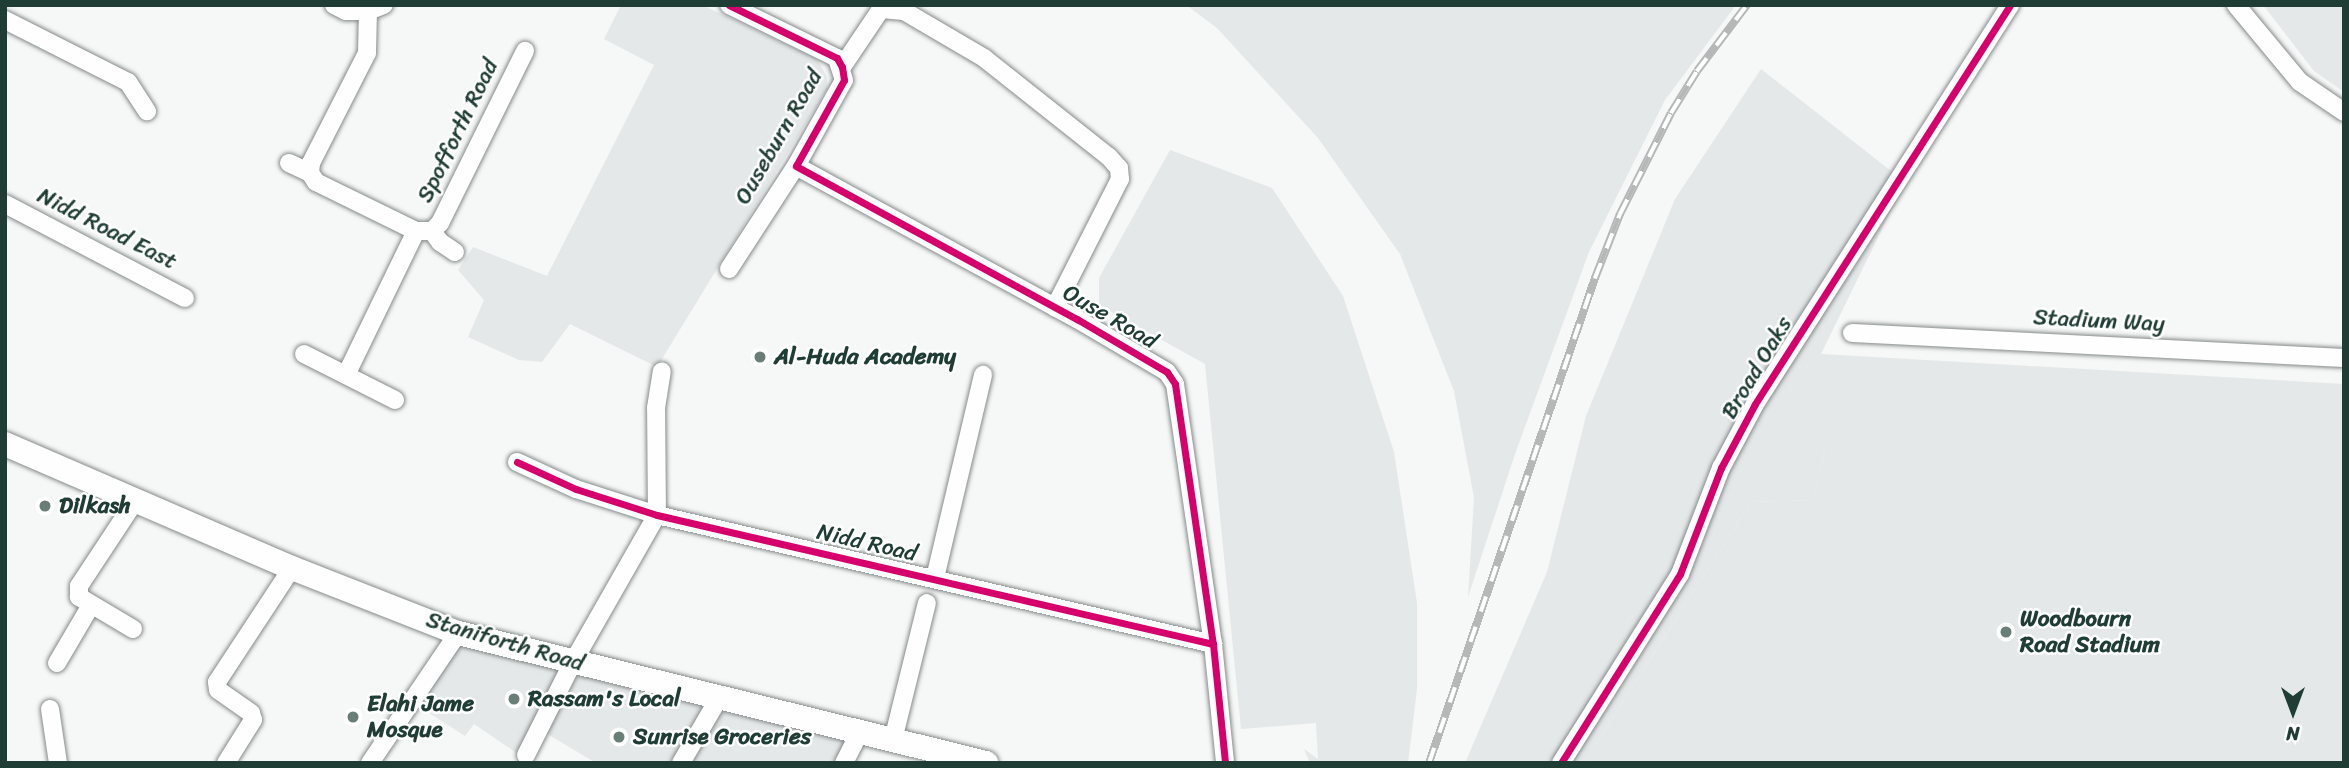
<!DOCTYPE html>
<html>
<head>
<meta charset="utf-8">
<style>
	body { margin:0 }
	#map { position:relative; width:2349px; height:768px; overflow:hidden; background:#f6f7f7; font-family:Sriracha,sans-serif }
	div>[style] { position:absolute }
	.built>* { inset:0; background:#e5e8e8 }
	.green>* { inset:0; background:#e4e8e8 }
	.roads { filter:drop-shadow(0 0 2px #858b8a) drop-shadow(0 0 2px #858b8a) }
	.minor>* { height:18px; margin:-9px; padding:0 9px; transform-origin:9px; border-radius:9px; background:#fefefe }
	.secondary>* { height:24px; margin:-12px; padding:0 12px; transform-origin:12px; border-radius:12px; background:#fefefe }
	.rail>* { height:8px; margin-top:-4px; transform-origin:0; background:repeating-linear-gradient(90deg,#fff 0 16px,#b5b8b7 0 32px); box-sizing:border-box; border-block:2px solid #b5b8b7 }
	.cycleway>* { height:7px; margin:-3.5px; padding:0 3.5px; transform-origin:3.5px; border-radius:3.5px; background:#d6006c }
	.dots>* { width:19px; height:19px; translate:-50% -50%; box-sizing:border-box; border:4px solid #fff; border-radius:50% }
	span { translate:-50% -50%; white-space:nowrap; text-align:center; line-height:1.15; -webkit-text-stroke:5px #fff; paint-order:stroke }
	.street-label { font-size:23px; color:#1f3d34 }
	.poi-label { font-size:23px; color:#1f3d34; font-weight:700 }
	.left { translate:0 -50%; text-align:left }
	.frame { position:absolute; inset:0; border:7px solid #1f3d34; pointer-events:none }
	.north { position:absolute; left:2258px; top:677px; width:70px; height:70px; -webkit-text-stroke:5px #fff; paint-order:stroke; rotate:180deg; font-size:19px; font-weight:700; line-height:28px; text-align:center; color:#1f3d34 }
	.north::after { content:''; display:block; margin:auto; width:24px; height:32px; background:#1f3d34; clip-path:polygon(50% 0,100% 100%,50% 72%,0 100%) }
</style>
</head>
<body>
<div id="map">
	<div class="built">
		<div style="clip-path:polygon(2263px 5px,2344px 5px,2344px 92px,2314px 71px)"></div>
		<div style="clip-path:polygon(1761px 69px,1905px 182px,1821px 354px,1805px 369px,1769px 420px,1825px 447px,1813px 500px,1751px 502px,1584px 763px,1465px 763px,1547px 572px,1586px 416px,1675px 199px)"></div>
		<div style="clip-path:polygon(458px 633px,859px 733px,844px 763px,596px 763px,539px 729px,524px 758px,474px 724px,465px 736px,412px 702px)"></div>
	</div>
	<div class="green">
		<div style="clip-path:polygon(621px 5px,702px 5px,817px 59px,827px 77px,827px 89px,657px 367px,570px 324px,542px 362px,519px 360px,468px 337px,484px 300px,458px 270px,473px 247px,547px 276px,654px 65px,604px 39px)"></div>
		<div style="clip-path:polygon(1186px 5px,1736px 5px,1665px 100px,1589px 252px,1515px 454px,1468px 597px,1474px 498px,1454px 391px,1400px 254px,1318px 138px,1217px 28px)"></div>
		<div style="clip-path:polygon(1170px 150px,1272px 188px,1343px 296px,1394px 452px,1417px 603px,1417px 689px,1408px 763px,1310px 763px,1304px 749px,1318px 759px,1316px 723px,1241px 729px,1205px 364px,1099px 305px,1099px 278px)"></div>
		<div style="clip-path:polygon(1821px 354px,2344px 384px,2344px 763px,1584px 763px,1751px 502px,1813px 500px,1825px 447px,1768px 420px,1805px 369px)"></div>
	</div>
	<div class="roads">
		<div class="minor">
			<div style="left:334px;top:5px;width:13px;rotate:27deg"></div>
			<div style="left:346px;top:11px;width:22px"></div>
			<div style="left:368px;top:11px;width:17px;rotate:-21deg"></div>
			<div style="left:2236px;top:5px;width:100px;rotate:50.3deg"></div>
			<div style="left:2300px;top:82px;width:53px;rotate:34.3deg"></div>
			<div style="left:368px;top:11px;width:42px;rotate:91.4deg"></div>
			<div style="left:367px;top:53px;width:123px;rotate:117deg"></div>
			<div style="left:311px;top:163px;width:10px;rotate:96deg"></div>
			<div style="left:310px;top:173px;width:11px;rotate:56deg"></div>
			<div style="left:316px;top:182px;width:111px;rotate:26.1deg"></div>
			<div style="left:416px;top:231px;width:16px"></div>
			<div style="left:432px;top:231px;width:14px;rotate:54deg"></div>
			<div style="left:440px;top:242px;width:18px;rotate:34deg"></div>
			<div style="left:5px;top:20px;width:138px;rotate:26.8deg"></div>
			<div style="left:128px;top:82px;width:35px;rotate:57deg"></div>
			<div style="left:842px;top:67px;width:70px;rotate:-56.1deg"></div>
			<div style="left:881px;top:9px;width:23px;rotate:5deg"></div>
			<div style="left:904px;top:11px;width:93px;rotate:30.4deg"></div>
			<div style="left:984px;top:58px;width:159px;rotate:38.4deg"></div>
			<div style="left:1109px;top:157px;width:15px;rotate:48deg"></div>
			<div style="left:1119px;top:168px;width:11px;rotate:85deg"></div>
			<div style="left:1120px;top:179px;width:144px;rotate:116.9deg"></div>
			<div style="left:289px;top:163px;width:23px;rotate:25deg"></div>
			<div style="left:796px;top:166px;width:320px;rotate:28.6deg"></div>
			<div style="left:1077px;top:319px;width:104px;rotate:30.5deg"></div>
			<div style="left:1167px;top:372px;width:14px;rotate:56deg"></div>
			<div style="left:1175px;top:384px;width:263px;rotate:81.7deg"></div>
			<div style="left:1213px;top:644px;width:120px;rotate:84.2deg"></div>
			<div style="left:5px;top:204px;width:203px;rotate:27.6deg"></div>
			<div style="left:432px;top:231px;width:11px;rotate:-45deg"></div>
			<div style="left:440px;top:223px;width:192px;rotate:-63.7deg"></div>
			<div style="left:729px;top:269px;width:123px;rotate:-57deg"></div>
			<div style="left:796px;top:166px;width:98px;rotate:-60.8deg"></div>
			<div style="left:844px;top:80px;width:23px;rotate:-108deg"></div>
			<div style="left:837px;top:58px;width:120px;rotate:-153.9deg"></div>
			<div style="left:1852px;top:333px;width:493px;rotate:2.9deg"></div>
			<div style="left:304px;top:354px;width:102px;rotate:26.8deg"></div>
			<div style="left:347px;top:373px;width:158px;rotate:-64.1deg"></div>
			<div style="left:517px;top:462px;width:65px;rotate:24.6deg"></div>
			<div style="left:576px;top:489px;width:85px;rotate:17.8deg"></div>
			<div style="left:657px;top:515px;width:571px;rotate:13.06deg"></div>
			<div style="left:935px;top:578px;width:209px;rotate:-76.7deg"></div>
			<div style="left:133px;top:629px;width:63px;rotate:-149.3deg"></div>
			<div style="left:79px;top:597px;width:11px;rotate:-90deg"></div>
			<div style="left:79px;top:586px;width:102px;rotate:-56.6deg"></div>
			<div style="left:57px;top:663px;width:67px;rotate:-59.6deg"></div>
			<div style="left:50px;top:709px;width:55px;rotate:81.6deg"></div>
			<div style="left:893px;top:740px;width:141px;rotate:-76.1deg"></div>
			<div style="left:526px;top:755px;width:104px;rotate:-63.2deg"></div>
			<div style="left:573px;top:662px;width:169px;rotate:-60.3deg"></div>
			<div style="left:657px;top:515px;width:107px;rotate:-90.5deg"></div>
			<div style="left:656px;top:408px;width:37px;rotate:-81deg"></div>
			<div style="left:226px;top:763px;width:51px;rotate:-57.9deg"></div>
			<div style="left:253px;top:720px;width:7px;rotate:-106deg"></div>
			<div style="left:251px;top:713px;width:40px;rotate:-145.1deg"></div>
			<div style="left:218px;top:690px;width:8px;rotate:-97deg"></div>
			<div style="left:217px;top:682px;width:136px;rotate:-56.7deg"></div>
			<div style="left:370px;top:763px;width:157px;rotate:-55.9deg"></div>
			<div style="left:681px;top:763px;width:75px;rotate:-59.7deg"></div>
			<div style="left:844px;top:763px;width:34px;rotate:-63deg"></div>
			<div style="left:1561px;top:763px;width:223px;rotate:-57.8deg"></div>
			<div style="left:1680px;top:574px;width:114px;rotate:-68.9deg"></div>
			<div style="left:1721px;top:468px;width:72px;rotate:-62deg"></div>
			<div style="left:1755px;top:404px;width:474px;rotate:-57.4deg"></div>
		</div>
		<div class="secondary">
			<div style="left:5px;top:444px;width:313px;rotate:23.4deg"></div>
			<div style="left:292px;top:568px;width:178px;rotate:21.4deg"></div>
			<div style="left:458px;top:633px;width:544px;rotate:13.83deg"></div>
		</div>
	</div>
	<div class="rail">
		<div style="left:1429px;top:763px;width:513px;rotate:-71.11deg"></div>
		<div style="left:1595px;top:278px;width:69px;rotate:-68.7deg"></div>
		<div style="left:1620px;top:214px;width:113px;rotate:-63.2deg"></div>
		<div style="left:1671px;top:113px;width:49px;rotate:-58.2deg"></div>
		<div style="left:1697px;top:71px;width:83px;rotate:-52.9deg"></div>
	</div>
	<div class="cycleway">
		<div style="left:729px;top:5px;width:120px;rotate:26.1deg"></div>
		<div style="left:837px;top:58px;width:10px;rotate:61deg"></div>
		<div style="left:842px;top:67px;width:13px;rotate:81deg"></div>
		<div style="left:844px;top:80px;width:98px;rotate:119.2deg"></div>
		<div style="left:796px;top:166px;width:320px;rotate:28.6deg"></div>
		<div style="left:1077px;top:319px;width:104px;rotate:30.5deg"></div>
		<div style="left:1167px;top:372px;width:14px;rotate:56deg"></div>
		<div style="left:1175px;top:384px;width:263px;rotate:81.7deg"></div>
		<div style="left:1213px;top:644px;width:120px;rotate:84.2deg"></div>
		<div style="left:517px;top:462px;width:65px;rotate:24.6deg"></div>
		<div style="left:576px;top:489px;width:85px;rotate:17.8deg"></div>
		<div style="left:657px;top:515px;width:571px;rotate:13.06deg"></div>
		<div style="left:1561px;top:763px;width:223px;rotate:-57.8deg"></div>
		<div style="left:1680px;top:574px;width:114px;rotate:-68.9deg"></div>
		<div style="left:1721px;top:468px;width:72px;rotate:-62deg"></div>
		<div style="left:1755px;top:404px;width:474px;rotate:-57.4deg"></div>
	</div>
	<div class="dots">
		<div style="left:760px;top:357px;background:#6a7e78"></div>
		<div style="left:45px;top:506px;background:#6a7e78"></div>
		<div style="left:2006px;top:632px;background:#6a7e78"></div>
		<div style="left:514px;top:699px;background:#6a7e78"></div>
		<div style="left:353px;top:717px;background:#6a7e78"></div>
		<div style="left:619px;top:737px;background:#6a7e78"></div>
	</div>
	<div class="street-label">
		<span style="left:458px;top:131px;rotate:-64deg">Spofforth Road</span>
		<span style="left:779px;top:137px;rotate:-60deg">Ouseburn Road</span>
		<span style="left:107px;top:229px;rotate:27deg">Nidd Road East</span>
		<span style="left:1110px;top:317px;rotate:30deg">Ouse Road</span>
		<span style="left:2099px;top:321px;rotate:3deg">Stadium Way</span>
		<span style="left:1757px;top:368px;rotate:-59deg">Broad Oaks</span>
		<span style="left:867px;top:543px;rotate:13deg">Nidd Road</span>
		<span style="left:505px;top:642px;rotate:16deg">Staniforth Road</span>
	</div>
	<div class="poi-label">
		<span class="left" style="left:774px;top:357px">Al-Huda Academy</span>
		<span class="left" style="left:59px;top:506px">Dilkash</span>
		<span class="left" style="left:2020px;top:632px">Woodbourn<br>Road Stadium</span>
		<span class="left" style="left:528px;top:699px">Rassam's Local</span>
		<span class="left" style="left:367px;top:717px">Elahi Jame<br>Mosque</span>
		<span class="left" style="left:633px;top:737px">Sunrise Groceries</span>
	</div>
	<div class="frame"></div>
	<div class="north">N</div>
</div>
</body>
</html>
